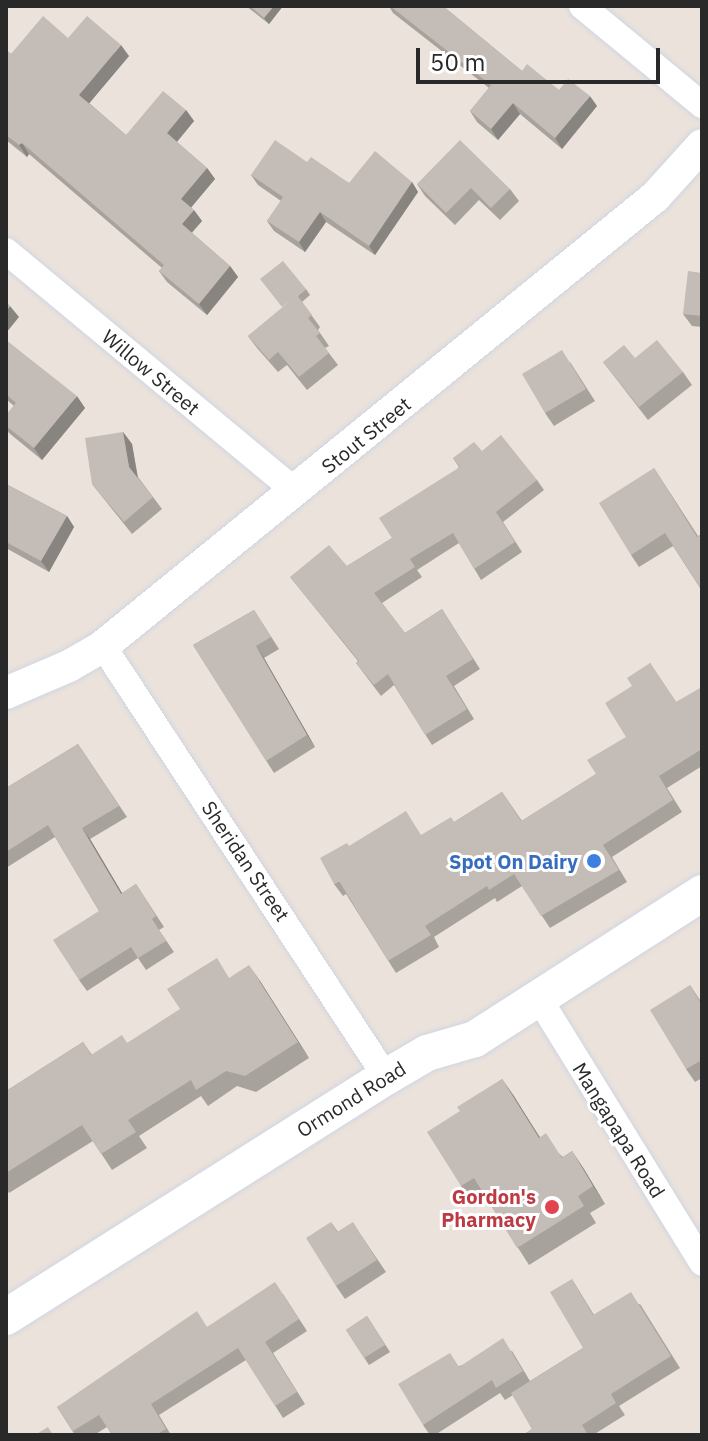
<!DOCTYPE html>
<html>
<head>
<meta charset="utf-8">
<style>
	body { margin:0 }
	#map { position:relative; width:708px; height:1441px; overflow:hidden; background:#ebe2db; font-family:"IBM Plex Sans",sans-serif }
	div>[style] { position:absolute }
	.roads { filter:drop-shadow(0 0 2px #d0d5e2) drop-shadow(0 0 2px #d0d5e2) }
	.minor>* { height:26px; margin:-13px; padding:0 13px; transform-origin:13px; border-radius:13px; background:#fff }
	.tertiary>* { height:32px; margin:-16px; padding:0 16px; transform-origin:16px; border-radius:16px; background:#fff }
	.secondary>* { height:36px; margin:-18px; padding:0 18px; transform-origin:18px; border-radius:18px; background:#fff }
	.wall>* { inset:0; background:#a8a29d }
	.shaded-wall>* { inset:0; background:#888480 }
	.building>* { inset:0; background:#c3bcb7 }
	.dots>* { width:22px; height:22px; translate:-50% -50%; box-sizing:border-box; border:4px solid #fff; border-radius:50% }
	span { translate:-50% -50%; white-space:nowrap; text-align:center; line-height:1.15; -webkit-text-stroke:6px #fff; paint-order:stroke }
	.street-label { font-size:20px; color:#292929 }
	.shop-label { font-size:20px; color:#366cbe; font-weight:700 }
	.right { translate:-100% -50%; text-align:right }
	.health-label { font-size:20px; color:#be3a42; font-weight:700 }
	.frame { position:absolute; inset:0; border:8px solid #292929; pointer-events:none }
	.scale { position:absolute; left:416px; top:48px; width:244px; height:36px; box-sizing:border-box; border:4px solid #292929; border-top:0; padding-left:10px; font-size:24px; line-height:28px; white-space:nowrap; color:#292929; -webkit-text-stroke:6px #fff; paint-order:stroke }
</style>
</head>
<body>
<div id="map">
	<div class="roads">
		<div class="minor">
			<div style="left:582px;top:6px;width:156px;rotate:39.5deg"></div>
			<div style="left:6px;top:251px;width:377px;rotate:39.7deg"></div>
			<div style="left:103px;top:646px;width:516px;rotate:56.71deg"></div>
			<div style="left:538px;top:997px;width:312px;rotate:58.3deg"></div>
		</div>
		<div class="tertiary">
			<div style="left:6px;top:693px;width:69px;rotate:-23.2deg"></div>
			<div style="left:69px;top:666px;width:39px;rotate:-30deg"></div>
			<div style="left:103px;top:646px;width:712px;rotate:-39.13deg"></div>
			<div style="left:655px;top:197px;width:70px;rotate:-47.9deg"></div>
		</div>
		<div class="secondary">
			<div style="left:6px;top:1317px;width:449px;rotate:-32.3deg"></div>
			<div style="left:386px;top:1077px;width:48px;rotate:-30.3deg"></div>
			<div style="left:427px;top:1053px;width:50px;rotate:-16.3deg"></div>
			<div style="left:475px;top:1039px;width:270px;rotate:-32.7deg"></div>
		</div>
	</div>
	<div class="wall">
		<div style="clip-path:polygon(246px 6px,283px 6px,269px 24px)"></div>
		<div style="clip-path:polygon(389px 6px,443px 6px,522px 71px,559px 90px,597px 106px,562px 149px,520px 114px,498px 140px,477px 122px,470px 111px,489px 88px,393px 13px)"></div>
		<div style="clip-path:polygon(68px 38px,129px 56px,89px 103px,126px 135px,186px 110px,194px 121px,177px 142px,207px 168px,215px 179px,191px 207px,202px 221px,192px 233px,230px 266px,238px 277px,207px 315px,167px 282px,159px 271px,162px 268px,29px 154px,27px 157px,6px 140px,6px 50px,11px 54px)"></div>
		<div style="clip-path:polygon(307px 162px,349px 183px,412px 182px,418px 192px,375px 255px,326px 222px,305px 252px,274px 231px,267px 221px,281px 201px,258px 185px,251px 175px)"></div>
		<div style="clip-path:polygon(417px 184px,510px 189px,519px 201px,500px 220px,479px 200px,455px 225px,425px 196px)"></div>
		<div style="clip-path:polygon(702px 273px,702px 327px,692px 326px,683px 314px)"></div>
		<div style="clip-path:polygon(306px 289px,310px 295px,302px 302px,320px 327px,318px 330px,329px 346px,325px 348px,338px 365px,307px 390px,287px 365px,278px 372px,257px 348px,248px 336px)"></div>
		<div style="clip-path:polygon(6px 340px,85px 408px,42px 460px,9px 433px,6px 429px,6px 415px,14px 406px,6px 399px)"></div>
		<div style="clip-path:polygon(635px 358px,683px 372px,692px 385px,648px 420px,603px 362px)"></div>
		<div style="clip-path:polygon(570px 362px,595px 401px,554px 426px,545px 413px)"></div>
		<div style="clip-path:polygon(123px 432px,132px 444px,138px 477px,162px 509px,132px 534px,92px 484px)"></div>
		<div style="clip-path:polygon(482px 451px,537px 480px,544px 490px,503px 522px,522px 552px,481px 580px,459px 543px,417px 570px,422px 577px,382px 603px,405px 633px,442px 609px,480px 669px,454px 686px,474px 719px,432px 745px,394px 685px,381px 696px,356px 663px,358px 661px,290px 577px,347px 566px,392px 538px,459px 467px,453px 458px)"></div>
		<div style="clip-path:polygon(654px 468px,698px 536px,702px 534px,702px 591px,673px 546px,639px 567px,631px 555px)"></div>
		<div style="clip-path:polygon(6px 484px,67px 516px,74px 527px,49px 572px,6px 548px)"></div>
		<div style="clip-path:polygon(254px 610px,279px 649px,264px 658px,315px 747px,274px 773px,193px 645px)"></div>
		<div style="clip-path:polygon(650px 663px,676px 702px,702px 690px,702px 766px,667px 788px,682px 812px,612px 857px,627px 882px,550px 928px,522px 886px,497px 902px,495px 898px,434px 937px,439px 947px,396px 973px,346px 894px,343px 896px,334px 884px,422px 835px,454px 822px,502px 792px,522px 821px,596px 774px,626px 737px,632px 686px)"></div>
		<div style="clip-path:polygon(78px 744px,127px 817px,90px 839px,122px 893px,136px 884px,164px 927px,159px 930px,174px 952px,146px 970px,138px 958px,87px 991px,79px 980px,99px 911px,55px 837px,6px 868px,6px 788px)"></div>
		<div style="clip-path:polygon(230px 978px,260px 981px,309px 1058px,256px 1092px,237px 1086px,208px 1106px,201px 1096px,139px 1136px,147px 1148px,112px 1170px,93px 1141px,9px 1193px,6px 1188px,6px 1091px,83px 1042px,92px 1055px,128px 1043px)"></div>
		<div style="clip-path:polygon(690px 985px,702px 1003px,702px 1078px,695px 1082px,686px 1069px)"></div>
		<div style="clip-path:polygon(502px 1079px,540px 1137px,563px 1157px,572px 1151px,605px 1204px,590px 1213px,596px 1223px,529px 1265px,485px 1196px,473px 1204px,461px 1186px,460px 1111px)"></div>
		<div style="clip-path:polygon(331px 1222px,338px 1232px,361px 1235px,386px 1272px,345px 1299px,336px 1286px)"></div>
		<div style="clip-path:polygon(572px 1279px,594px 1315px,640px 1304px,680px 1368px,619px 1406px,625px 1415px,593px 1435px,523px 1435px,532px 1429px,513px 1395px,505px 1400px,500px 1393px,435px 1435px,430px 1435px,423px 1425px,459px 1366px,512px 1351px,530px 1381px,583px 1348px)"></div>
		<div style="clip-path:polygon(283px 1294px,307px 1331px,273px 1353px,305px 1404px,283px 1418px,246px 1360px,159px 1415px,171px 1435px,112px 1435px,107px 1427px,94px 1435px,75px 1435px,57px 1407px,207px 1327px)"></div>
		<div style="clip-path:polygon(367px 1316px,390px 1352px,369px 1365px,346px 1330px)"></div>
	</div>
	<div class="shaded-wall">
		<div style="clip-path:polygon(274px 6px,283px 6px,269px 24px,264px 18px)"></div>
		<div style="clip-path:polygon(121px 45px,129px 56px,87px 106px,79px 95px)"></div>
		<div style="clip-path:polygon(590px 96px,597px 106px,562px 149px,555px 138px)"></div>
		<div style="clip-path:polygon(513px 103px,520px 114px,498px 140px,491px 129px)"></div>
		<div style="clip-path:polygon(186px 110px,194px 121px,175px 144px,167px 133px)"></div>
		<div style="clip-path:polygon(22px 143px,29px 154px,27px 157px,19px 145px)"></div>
		<div style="clip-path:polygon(207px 168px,215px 179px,189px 210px,181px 199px)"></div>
		<div style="clip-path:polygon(412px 182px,418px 192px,375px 255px,369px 246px)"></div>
		<div style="clip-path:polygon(194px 210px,202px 221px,189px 235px,182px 224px)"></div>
		<div style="clip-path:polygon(320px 212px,326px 222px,305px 252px,299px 242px)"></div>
		<div style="clip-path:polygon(230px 266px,238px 277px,207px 315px,199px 304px)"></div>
		<div style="clip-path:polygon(10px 306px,19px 317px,6px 333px,6px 311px)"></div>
		<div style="clip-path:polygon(77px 396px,85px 408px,42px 460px,34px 448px)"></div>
		<div style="clip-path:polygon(123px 432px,132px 444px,138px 480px,129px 467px)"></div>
		<div style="clip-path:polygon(67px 516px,74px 527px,49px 572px,41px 561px)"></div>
		<div style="clip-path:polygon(256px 646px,264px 658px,315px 747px,307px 735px)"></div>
		<div style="clip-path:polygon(82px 828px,90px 839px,129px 905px,121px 894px)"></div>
		<div style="clip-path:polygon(249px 965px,260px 981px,309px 1058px,298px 1042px)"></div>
		<div style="clip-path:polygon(502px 1079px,514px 1096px,551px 1156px,539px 1138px)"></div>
		<div style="clip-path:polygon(572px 1151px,584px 1169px,605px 1204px,593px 1186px)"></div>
	</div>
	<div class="building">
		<div style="clip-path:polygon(250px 6px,274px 6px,264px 18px)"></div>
		<div style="clip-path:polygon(390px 6px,443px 6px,522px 71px,527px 64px,559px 90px,568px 79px,590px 96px,555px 138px,513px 103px,491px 129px,470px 111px,491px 85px)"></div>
		<div style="clip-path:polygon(43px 16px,68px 38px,87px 16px,121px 45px,79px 95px,126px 135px,163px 91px,186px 110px,167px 133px,207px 168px,181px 199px,194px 210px,182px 224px,230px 266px,199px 304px,159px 271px,164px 265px,22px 143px,19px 145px,6px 135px,6px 50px,11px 54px)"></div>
		<div style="clip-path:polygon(275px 140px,307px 162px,311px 157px,349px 183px,375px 151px,412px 182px,369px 246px,320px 212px,299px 242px,267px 221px,283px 197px,251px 175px)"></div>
		<div style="clip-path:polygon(460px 140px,510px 189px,491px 208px,471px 188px,446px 213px,417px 184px)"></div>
		<div style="clip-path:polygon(283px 261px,306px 289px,282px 307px,260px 279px)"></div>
		<div style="clip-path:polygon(688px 271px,702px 273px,702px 316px,683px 314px)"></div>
		<div style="clip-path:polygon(297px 295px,312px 315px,308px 318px,320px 333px,316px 336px,329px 353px,299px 377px,278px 352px,269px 360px,248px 336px)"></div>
		<div style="clip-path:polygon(6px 301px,10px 306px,6px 311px)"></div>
		<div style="clip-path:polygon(6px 340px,77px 396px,34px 448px,6px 426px,6px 415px,16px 403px,6px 394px)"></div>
		<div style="clip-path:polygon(657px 340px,683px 372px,639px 407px,603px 362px,624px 345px,635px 358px)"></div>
		<div style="clip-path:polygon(562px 350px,586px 389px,545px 413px,522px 374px)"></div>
		<div style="clip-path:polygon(123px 432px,129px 467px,153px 497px,124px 522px,92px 484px,85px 438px)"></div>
		<div style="clip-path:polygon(501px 435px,537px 480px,496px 512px,515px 542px,474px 569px,453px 533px,410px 559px,415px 567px,374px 593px,405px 633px,442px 609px,473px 659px,446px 676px,467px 709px,425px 735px,388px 674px,374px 685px,356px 663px,359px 661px,290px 577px,329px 545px,347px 566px,392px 538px,379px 518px,460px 467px,453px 458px,474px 442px,482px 451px)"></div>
		<div style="clip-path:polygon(654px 468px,697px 537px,702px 534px,702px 588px,701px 589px,665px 533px,631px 555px,599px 503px)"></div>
		<div style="clip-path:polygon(6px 484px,67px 516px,41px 561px,6px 542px)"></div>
		<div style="clip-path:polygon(254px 610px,271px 637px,256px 646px,307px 735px,266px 761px,193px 645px)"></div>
		<div style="clip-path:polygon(650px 663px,676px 702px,700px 688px,702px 691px,702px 749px,659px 776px,673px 800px,603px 845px,619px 870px,541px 916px,514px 874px,489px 890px,487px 886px,425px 926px,431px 935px,388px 961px,339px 881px,334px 884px,320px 858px,347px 843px,349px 846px,406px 811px,421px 835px,451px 817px,454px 822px,502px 792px,521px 821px,596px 774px,587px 760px,626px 737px,605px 703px,632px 686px,627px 678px)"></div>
		<div style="clip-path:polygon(78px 744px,119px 806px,82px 828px,121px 894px,136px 884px,156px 916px,152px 919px,166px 941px,138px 958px,131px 947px,79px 980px,53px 940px,99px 911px,48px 825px,6px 852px,6px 788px)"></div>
		<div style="clip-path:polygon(217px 958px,229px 978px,249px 965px,298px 1042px,245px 1076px,226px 1071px,196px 1090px,191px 1080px,128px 1120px,136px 1132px,101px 1154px,82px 1125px,6px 1173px,6px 1091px,83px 1042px,91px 1055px,122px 1035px,127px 1043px,180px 1009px,167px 989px)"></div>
		<div style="clip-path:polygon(690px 985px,702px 1005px,702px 1060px,686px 1069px,650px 1010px)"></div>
		<div style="clip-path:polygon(502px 1079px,539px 1138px,546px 1133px,562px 1158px,572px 1151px,593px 1186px,578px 1196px,584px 1206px,517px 1248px,474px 1178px,461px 1186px,427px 1132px,460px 1111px,457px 1107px)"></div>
		<div style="clip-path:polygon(331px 1222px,337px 1232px,353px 1222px,377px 1260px,336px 1286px,306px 1238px)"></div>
		<div style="clip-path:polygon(572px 1279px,593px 1315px,631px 1292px,671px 1356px,611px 1394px,616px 1403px,582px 1425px,588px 1435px,523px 1435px,532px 1429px,511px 1393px,583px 1348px,550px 1292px)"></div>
		<div style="clip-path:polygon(275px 1282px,299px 1319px,265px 1342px,297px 1392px,275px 1406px,238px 1348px,151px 1404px,166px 1429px,156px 1435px,112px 1435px,99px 1415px,73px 1431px,57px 1407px,197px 1311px,207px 1327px)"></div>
		<div style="clip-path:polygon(367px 1316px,385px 1345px,364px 1358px,346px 1330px)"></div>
		<div style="clip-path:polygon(503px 1338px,523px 1371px,496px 1388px,492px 1380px,423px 1425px,398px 1384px,450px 1353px,459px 1367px)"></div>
		<div style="clip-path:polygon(48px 1427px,53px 1435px,35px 1435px)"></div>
	</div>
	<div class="dots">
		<div style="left:594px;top:861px;background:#3f7fe0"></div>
		<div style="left:552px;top:1207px;background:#e0444e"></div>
	</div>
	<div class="street-label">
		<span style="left:151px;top:372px;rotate:40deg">Willow Street</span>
		<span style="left:366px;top:435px;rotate:-39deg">Stout Street</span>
		<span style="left:246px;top:861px;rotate:56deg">Sheridan Street</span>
		<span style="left:351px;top:1099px;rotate:-32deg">Ormond Road</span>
		<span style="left:619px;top:1130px;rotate:58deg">Mangapapa Road</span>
	</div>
	<div class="shop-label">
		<span class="right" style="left:578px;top:861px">Spot On Dairy</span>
	</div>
	<div class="health-label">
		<span class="right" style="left:536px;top:1208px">Gordon's<br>Pharmacy</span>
	</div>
	<div class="frame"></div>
	<div class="scale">50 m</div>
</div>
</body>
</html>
